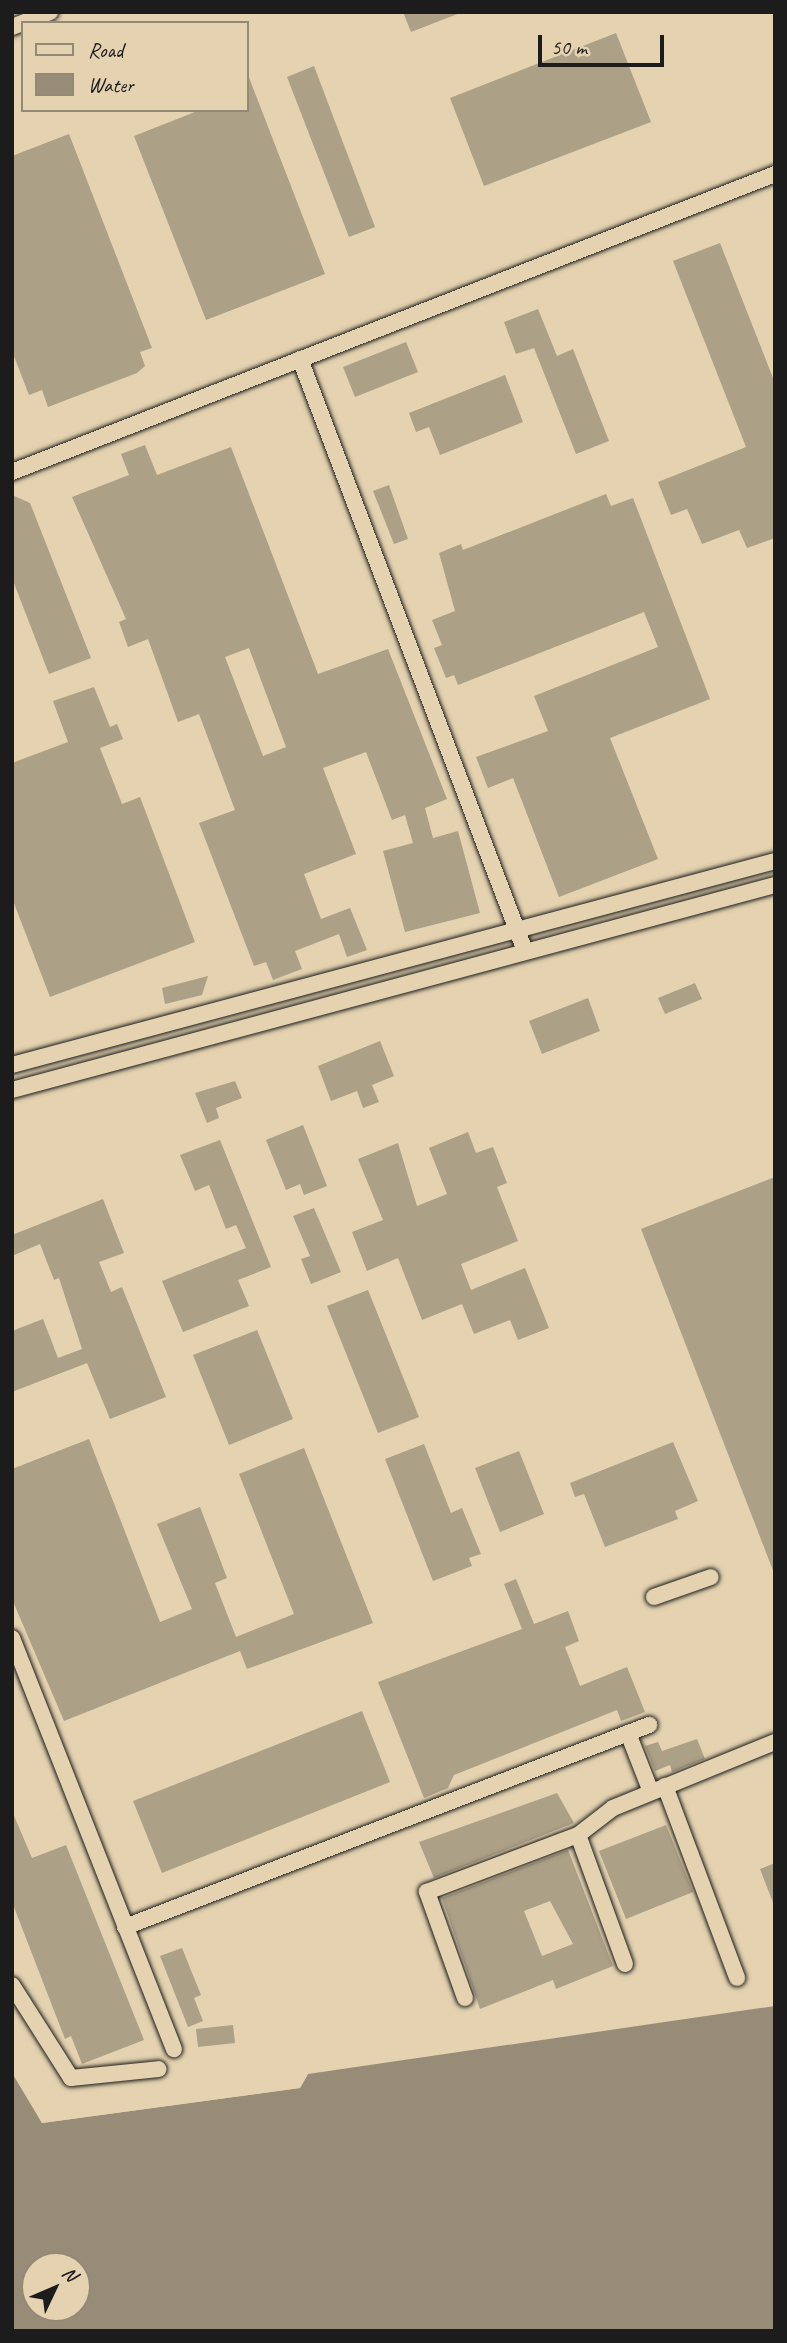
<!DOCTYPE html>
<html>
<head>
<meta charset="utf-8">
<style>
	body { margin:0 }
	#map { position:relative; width:787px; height:2343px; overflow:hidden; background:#e4d2b0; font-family:Caveat,sans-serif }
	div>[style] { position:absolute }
	.water>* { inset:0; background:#978c78 }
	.pier>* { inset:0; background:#e4d2b0 }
	.building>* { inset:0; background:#aca087 }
	.roads { filter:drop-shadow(0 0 2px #1c1c1c) drop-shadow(0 0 2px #1c1c1c) }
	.minor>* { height:16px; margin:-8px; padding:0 8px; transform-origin:8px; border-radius:8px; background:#e4d2b0 }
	span { translate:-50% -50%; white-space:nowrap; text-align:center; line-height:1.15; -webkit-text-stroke:5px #e4d2b0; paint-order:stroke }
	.frame { position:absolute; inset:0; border:14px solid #1c1c1c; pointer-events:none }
	.legend { position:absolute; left:21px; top:21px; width:228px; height:91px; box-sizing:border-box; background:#e4d2b0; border:2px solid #948975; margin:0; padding:9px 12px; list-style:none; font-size:21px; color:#1c1c1c }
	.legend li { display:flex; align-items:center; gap:14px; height:35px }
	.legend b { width:35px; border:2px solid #948975 }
	.north { position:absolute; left:21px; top:2252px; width:70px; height:70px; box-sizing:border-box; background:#e4d2b0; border:2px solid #948975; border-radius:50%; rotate:46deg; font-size:19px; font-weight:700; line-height:28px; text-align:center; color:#1c1c1c }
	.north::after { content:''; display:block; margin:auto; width:24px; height:32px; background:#1c1c1c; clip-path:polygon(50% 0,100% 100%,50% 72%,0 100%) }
	.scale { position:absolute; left:538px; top:35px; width:126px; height:32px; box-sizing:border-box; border:4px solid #1c1c1c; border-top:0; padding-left:9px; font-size:21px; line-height:24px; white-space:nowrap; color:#1c1c1c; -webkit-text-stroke:5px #e4d2b0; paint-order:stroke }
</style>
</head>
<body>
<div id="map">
	<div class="water">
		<div style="clip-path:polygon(evenodd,775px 2006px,775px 2331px,12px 2331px,12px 2073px,42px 2123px,300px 2088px,308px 2074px,775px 2006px,35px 2266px,77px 2266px,77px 2308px,35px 2308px,35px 2266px)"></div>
	</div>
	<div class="pier">
		<div style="clip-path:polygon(12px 2069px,44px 2119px,298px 2085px,308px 2074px,300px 2088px,42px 2123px)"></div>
	</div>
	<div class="building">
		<div style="clip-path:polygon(403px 12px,460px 12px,460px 13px,411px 32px)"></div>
		<div style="clip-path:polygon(616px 33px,651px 122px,484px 186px,450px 98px)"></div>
		<div style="clip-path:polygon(314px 66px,375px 227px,349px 237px,287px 77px)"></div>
		<div style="clip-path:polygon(248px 75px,325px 274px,206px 320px,134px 136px,200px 110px,247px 110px)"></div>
		<div style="clip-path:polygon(69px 134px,152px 348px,140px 352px,145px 366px,137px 373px,48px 407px,42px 390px,29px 395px,12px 351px,12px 156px)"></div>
		<div style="clip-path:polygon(720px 243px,775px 383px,775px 538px,747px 548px,739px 530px,702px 544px,687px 509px,671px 515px,658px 482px,746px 447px,673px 261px)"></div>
		<div style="clip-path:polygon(538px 309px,557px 356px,573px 349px,609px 441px,576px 454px,534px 348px,516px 354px,504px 322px)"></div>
		<div style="clip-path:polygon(406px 342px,418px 372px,355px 397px,343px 367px)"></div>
		<div style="clip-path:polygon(505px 375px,523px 422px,440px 455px,429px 427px,416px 432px,409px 413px)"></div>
		<div style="clip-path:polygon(evenodd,145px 445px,157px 475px,231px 447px,318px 674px,388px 649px,447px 799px,425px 808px,433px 838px,458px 831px,480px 913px,405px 932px,383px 851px,413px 843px,405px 815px,392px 820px,366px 752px,323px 768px,356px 854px,304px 874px,321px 919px,350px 908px,367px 950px,347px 957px,339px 934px,295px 951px,302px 969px,273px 980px,266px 962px,254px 966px,199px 823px,235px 810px,199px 714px,178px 722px,148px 639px,128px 647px,119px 622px,126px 619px,72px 497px,129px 475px,121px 454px,145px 445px,249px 648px,286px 747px,263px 756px,225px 657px,249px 648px)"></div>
		<div style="clip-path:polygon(389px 485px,408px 539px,394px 544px,373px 491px)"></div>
		<div style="clip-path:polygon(606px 494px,611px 506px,633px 498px,710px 699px,610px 738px,658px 859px,559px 897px,513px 778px,488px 788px,476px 757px,548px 731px,534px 696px,658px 647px,644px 612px,458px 685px,454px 675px,446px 678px,434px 648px,442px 645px,432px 620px,455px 611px,439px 553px,461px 544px,463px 550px)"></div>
		<div style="clip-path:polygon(12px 495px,30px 503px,91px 658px,49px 674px,12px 578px)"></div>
		<div style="clip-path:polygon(94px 687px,110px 727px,117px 724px,123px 739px,100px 748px,122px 804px,140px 797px,195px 942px,50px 997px,12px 898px,12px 763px,68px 742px,53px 701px)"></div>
		<div style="clip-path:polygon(208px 976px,202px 995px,165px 1004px,162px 988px)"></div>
		<div style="clip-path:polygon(695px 983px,702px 999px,665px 1014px,658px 998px)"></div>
		<div style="clip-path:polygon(588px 998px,600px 1031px,542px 1054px,529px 1021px)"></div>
		<div style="clip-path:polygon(380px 1041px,394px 1076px,372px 1085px,379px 1102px,363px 1108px,357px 1091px,331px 1101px,318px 1066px)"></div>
		<div style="clip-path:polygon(235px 1081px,242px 1098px,216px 1108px,219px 1118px,207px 1123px,195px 1093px)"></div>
		<div style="clip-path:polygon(303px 1125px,327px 1186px,304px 1195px,300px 1184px,286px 1190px,266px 1140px)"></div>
		<div style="clip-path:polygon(468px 1132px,476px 1153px,493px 1147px,507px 1183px,497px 1187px,518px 1241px,461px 1264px,471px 1290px,525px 1268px,549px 1328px,518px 1340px,510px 1320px,474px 1334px,462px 1304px,422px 1320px,398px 1258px,367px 1271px,352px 1232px,383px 1220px,358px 1159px,398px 1143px,417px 1206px,447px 1194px,429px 1148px)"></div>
		<div style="clip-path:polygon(220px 1140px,271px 1267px,238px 1280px,249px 1306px,183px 1332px,162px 1281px,246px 1248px,236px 1225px,226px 1229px,209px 1185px,195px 1191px,180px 1155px)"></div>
		<div style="clip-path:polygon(775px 1177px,775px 1573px,774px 1573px,641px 1229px)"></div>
		<div style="clip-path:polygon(103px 1199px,124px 1253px,99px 1262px,111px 1292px,122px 1287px,166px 1397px,110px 1419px,87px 1363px,12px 1392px,12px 1331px,43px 1319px,58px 1358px,82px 1349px,59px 1278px,54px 1280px,40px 1244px,12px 1256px,12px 1235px)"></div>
		<div style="clip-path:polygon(314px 1208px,341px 1272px,311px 1284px,301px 1259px,310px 1256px,293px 1216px)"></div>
		<div style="clip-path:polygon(368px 1290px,419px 1417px,378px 1433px,327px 1306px)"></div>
		<div style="clip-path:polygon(257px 1330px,293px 1419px,229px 1445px,193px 1355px)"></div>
		<div style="clip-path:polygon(89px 1439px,160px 1622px,192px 1609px,157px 1524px,200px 1507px,227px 1578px,215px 1583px,236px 1637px,294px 1614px,239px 1474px,304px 1448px,373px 1623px,247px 1669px,240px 1651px,64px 1721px,12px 1599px,12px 1469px)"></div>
		<div style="clip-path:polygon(673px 1442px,698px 1501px,675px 1511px,678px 1519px,605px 1547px,584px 1494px,575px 1497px,570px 1483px)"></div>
		<div style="clip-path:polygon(424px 1444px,451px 1513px,462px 1508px,481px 1554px,469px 1558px,472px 1566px,433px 1581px,385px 1459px)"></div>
		<div style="clip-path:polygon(519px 1451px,544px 1514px,500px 1532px,475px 1468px)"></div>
		<div style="clip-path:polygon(516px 1579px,534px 1624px,568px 1611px,579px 1641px,565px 1647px,580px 1686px,627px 1667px,645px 1712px,621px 1721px,617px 1710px,454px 1775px,448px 1788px,424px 1798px,378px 1682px,522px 1629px,504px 1584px)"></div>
		<div style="clip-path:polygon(362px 1711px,390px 1782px,162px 1873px,133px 1801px)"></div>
		<div style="clip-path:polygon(697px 1739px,705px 1759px,672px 1772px,670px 1765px,655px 1771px,645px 1746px,658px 1742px,662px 1751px)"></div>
		<div style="clip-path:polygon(557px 1793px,574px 1823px,434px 1878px,419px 1842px)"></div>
		<div style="clip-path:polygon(12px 1811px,32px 1858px,66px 1845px,144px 2040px,82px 2064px,71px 2036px,65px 2039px,12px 1902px)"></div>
		<div style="clip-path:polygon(666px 1825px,693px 1892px,626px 1919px,599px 1851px)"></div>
		<div style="clip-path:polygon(evenodd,568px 1850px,613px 1966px,556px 1989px,553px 1980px,480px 2009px,442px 1898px,568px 1850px,550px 1901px,573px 1944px,542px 1956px,524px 1911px,550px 1901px)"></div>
		<div style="clip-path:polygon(775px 1863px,775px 1905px,774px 1905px,760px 1869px)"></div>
		<div style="clip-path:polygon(182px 1948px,201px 1995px,194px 1998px,203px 2021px,188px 2027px,160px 1956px)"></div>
		<div style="clip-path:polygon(233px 2025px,235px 2043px,198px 2047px,196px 2029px)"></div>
	</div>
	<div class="roads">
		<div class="minor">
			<div style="left:12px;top:27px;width:41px;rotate:-21.5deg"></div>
			<div style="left:300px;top:359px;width:633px;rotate:69.19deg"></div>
			<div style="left:12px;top:472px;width:819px;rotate:-21.33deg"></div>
			<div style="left:12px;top:1065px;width:790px;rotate:-14.97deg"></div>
			<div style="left:12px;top:1090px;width:790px;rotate:-15.04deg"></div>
			<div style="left:654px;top:1597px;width:60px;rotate:-19.3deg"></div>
			<div style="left:12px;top:1638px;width:442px;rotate:68.5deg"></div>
			<div style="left:628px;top:1733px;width:63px;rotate:68.7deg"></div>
			<div style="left:665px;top:1786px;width:205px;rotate:69.4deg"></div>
			<div style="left:125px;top:1927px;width:562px;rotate:-21.08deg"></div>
			<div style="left:625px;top:1964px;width:137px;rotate:-110deg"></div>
			<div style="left:578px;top:1835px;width:44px;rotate:-37.6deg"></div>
			<div style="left:613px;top:1808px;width:175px;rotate:-22.2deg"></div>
			<div style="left:12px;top:1985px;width:110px;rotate:57.6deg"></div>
			<div style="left:71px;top:2078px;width:88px;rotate:-5.8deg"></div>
			<div style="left:465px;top:1998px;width:113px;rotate:-109.7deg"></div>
			<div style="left:427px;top:1892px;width:161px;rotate:-20.7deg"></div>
		</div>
	</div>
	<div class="frame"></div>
	<ul class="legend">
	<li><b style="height:9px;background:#e4d2b0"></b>Road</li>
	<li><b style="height:19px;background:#978c78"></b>Water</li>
	</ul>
	<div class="north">N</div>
	<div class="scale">50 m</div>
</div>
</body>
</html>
